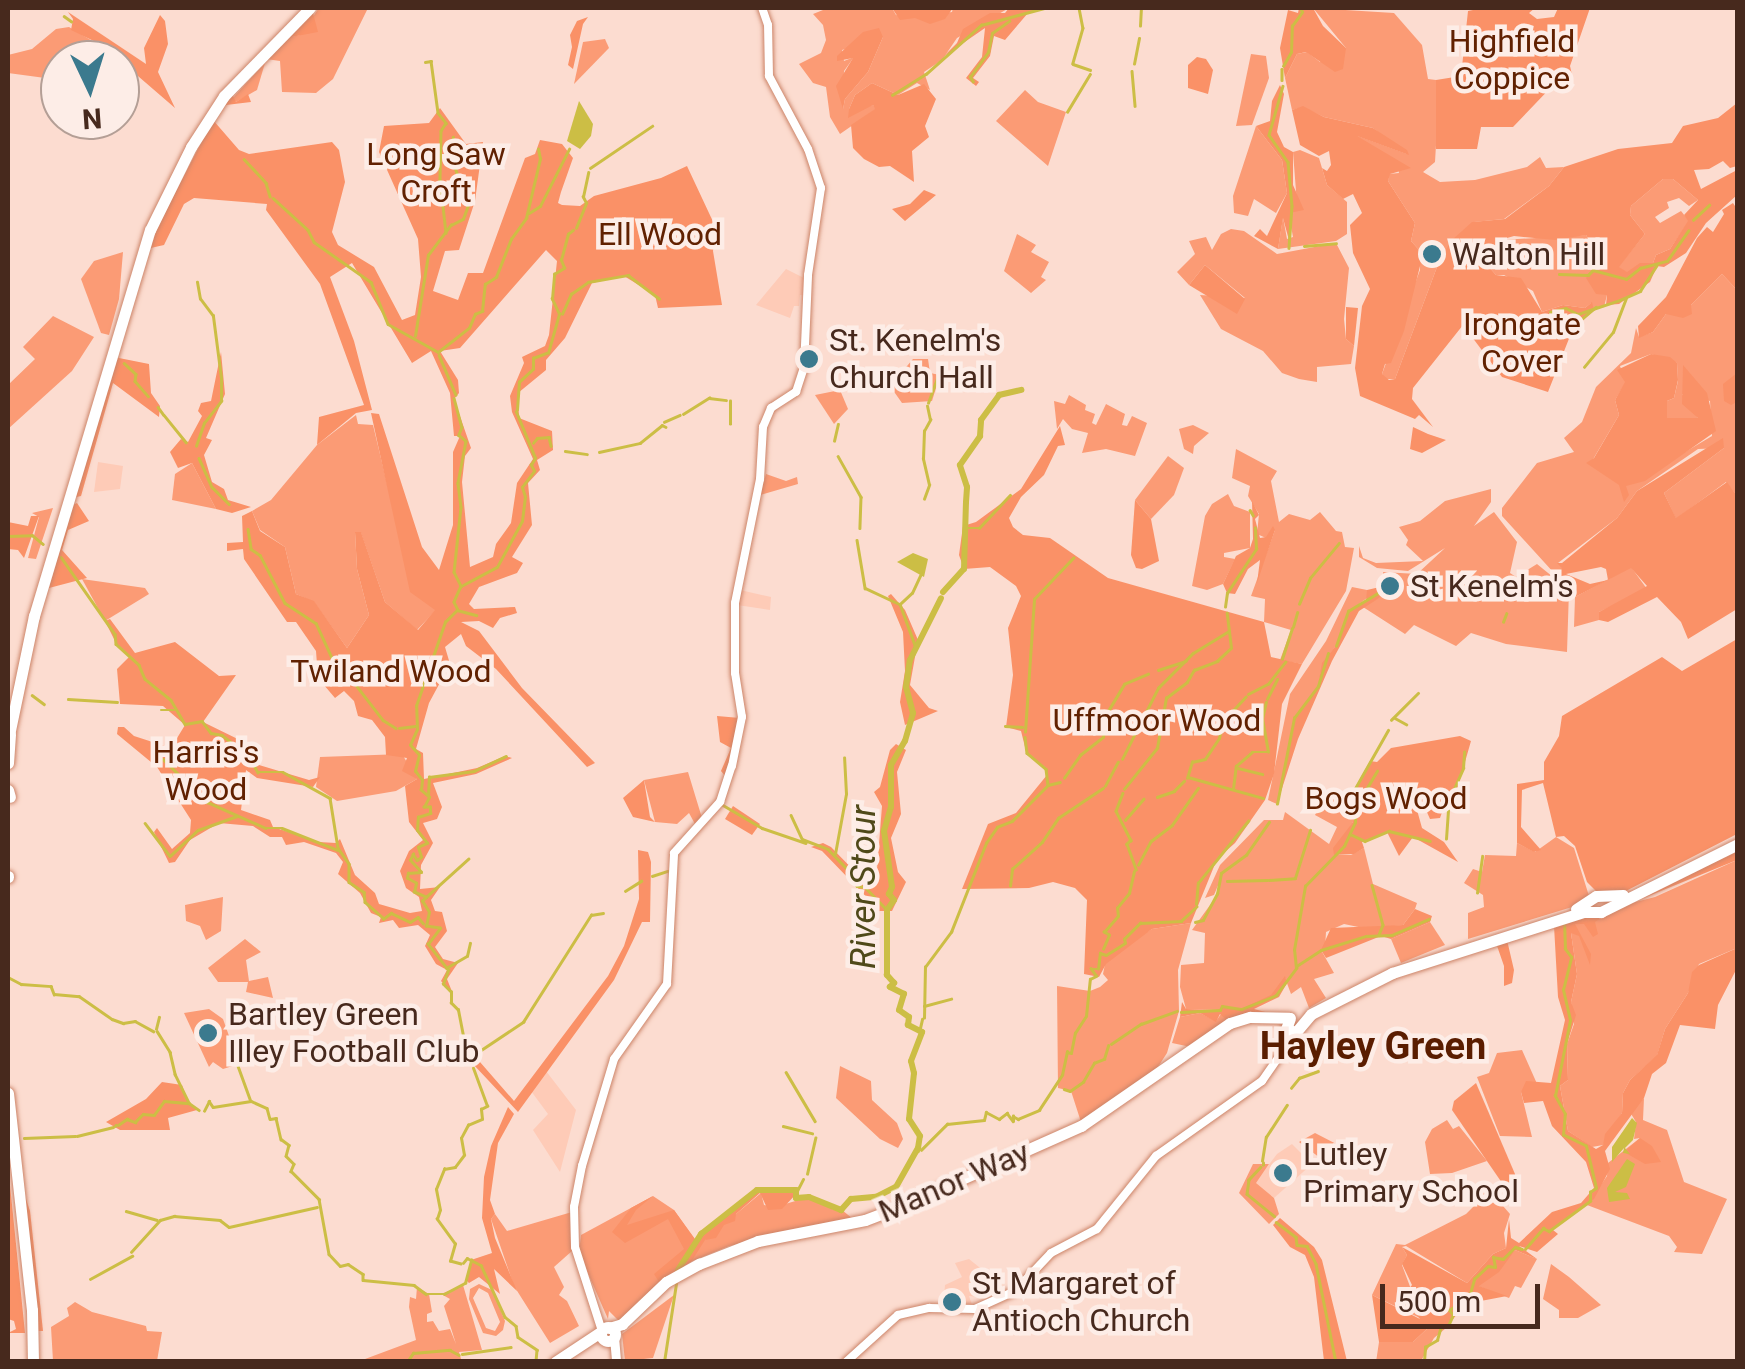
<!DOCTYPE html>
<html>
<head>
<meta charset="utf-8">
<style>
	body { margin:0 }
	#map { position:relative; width:1745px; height:1369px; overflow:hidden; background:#fcdcd0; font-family:Roboto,sans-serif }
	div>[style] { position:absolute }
	.built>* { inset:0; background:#fecbb7 }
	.green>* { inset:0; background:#fb9b75 }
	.forest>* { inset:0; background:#fa9167 }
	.water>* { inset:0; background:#ccbe45 }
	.stream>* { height:2.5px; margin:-1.25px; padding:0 1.25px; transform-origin:1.25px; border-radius:1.25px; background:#ccbe45 }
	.river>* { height:6px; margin:-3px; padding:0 3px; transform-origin:3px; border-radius:3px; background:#ccbe45 }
	.roads { filter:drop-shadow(0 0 2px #cc8468) drop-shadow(0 0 2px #cc8468) }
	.secondary>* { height:8px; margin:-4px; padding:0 4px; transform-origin:4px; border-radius:4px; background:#fff }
	.primary>* { height:9px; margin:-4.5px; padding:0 4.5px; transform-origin:4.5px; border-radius:4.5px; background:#fff }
	.highway>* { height:11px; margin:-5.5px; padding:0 5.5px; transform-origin:5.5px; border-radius:5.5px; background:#fff }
	.highway>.ring { margin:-5.5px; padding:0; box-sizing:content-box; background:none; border:11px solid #fff; border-radius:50% }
	.dots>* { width:28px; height:28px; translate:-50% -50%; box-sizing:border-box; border:5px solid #fdede7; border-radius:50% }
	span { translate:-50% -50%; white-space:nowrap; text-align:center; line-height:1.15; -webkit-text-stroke:9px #fdede7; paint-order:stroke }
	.park-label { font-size:32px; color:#612101 }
	.poi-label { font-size:32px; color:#47291d }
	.left { translate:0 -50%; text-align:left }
	.street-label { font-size:32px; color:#47291d }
	.water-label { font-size:35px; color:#4f4919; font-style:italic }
	.quarter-label { font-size:38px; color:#5a1d00; font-weight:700 }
	.frame { position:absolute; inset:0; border:10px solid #47291d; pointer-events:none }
	.north { position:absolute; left:40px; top:40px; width:100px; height:100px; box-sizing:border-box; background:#fdede7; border:2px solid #b49f96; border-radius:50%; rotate:176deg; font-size:28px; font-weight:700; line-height:40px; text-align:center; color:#47291d }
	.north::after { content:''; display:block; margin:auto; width:35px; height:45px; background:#3b7a8e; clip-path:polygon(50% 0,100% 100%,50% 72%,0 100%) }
	.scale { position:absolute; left:1380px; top:1284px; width:160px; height:45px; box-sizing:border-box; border:5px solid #47291d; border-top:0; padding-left:12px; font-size:30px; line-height:35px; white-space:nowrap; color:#47291d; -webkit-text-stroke:8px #fdede7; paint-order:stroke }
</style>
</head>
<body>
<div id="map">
	<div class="built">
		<div style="clip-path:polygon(786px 269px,806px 279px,806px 295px,800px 295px,799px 306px,794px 306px,790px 318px,756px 305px)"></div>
		<div style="clip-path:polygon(98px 462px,123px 466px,120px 489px,94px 492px)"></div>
		<div style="clip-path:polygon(740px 590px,771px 597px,770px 610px,737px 605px)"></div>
		<div style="clip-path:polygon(546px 1071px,576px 1110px,560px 1172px,533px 1130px,548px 1114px,531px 1091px)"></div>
		<div style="clip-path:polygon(1292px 1144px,1312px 1164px,1274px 1198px,1255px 1183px,1277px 1154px)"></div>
		<div style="clip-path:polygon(969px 1259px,999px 1283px,979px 1297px,969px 1296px,973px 1308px,960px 1308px,959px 1298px,944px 1297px,945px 1285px,962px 1277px,955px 1263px)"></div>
	</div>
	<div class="green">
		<div style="clip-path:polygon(319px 8px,368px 8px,333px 79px,316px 93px,282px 92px,280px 61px,266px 59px,286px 38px,300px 35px)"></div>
		<div style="clip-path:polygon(evenodd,828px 8px,892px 8px,896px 15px,910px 18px,952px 12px,953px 8px,1009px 8px,957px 38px,942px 60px,924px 72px,930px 90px,917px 83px,898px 95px,872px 83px,855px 95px,849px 109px,873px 105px,876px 109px,840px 134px,830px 117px,826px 87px,813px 83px,799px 64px,821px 53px,826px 40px,823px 25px,813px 14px,828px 8px,883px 37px,868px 72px,845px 99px,843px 109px,844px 71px,854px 57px,844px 61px,842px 50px,883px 37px)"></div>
		<div style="clip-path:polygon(1313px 8px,1394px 13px,1422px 45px,1428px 79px,1436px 80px,1438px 111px,1435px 162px,1423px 172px,1440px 182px,1475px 180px,1527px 167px,1540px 157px,1546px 168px,1564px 167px,1549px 186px,1504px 219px,1474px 222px,1440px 259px,1395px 379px,1384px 379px,1382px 374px,1420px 270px,1420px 251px,1411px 241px,1415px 223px,1388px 181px,1389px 174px,1399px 173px,1397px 163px,1347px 132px,1407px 154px,1373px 128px,1324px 117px,1303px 107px,1292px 110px,1285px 78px,1297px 54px,1307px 52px,1320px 62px,1346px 48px)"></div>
		<div style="clip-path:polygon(69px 27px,109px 51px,107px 60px,60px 60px,60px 80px,8px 73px,8px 55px,32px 49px,56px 29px)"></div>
		<div style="clip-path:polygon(605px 39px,609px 48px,574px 84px,583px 42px)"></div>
		<div style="clip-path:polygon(1251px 54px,1266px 56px,1269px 78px,1252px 125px,1236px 126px)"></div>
		<div style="clip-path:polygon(265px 63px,257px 90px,236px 102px,232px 99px)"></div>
		<div style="clip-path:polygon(1025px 90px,1038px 102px,1066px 112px,1048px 166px,996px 121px)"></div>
		<div style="clip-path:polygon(1256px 126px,1282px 160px,1287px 193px,1276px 213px,1254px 199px,1248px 216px,1234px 213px,1233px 196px)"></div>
		<div style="clip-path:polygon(1300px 150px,1319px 158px,1327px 185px,1347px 202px,1347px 234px,1336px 241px,1278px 249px,1283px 217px,1287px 239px,1293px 237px,1290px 221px,1297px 204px,1293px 152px)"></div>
		<div style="clip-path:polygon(1663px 179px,1673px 179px,1698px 200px,1689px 206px,1679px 198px,1667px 202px,1669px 208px,1655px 217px,1660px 223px,1681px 211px,1689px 221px,1670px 249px,1656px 255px,1653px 263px,1627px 273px,1618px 267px,1645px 234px,1630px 215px,1631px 206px)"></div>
		<div style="clip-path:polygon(1231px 229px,1244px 231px,1277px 254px,1336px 243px,1349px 268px,1344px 319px,1346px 339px,1354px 346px,1351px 364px,1317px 367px,1317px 382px,1299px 379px,1282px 373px,1263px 351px,1221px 329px,1200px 295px,1245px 298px,1205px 265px,1189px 285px,1177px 272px,1195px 254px,1189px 241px,1206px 237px,1212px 250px,1221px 234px)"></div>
		<div style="clip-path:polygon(1017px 234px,1036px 245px,1031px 252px,1049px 262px,1041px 277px,1046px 280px,1031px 293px,1004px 271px)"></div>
		<div style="clip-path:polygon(1586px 235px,1601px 258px,1597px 270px,1607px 295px,1604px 307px,1594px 310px,1591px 303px,1585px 308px,1563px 305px,1542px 312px,1533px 291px,1504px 275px,1496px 275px,1489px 267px,1492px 249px,1501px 240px)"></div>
		<div style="clip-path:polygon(123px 252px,119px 299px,109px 335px,101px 333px,81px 279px,94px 261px)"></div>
		<div style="clip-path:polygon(evenodd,1722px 274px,1737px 290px,1737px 496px,1726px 482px,1676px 519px,1664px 493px,1724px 448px,1698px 449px,1637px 491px,1617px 518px,1558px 563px,1563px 568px,1554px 573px,1502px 516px,1502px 508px,1537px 463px,1574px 452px,1564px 438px,1582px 422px,1596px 387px,1631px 353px,1636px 328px,1639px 337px,1653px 332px,1666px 314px,1691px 305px,1722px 274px,1651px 354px,1677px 363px,1678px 381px,1674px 398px,1667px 401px,1666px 418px,1695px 422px,1698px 418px,1682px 394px,1710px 401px,1712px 436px,1655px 470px,1592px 461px,1619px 415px,1615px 400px,1626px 382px,1620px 366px,1651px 354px)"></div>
		<div style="clip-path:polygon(53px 316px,94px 337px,72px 371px,8px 429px,8px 385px,35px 359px,23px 347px)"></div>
		<div style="clip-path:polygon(913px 359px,928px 359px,930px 373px,940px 375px,932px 401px,902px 403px,890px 386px)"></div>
		<div style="clip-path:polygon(840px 390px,848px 409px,834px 424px,815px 395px)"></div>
		<div style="clip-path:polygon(1069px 395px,1086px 405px,1085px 410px,1095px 414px,1092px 423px,1096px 425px,1106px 404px,1125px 414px,1122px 425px,1127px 426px,1132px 416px,1147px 423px,1135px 456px,1106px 449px,1082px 453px,1088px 433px,1072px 429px,1063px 419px,1057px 429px,1054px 401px,1065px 404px)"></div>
		<div style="clip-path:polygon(356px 415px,358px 424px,373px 425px,389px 492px,436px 610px,417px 630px,385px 602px,361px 533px,355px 532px,357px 569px,369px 615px,347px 648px,314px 602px,296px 594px,285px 547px,260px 530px,252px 511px,271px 500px,317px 445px)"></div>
		<div style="clip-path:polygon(1193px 425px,1209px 433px,1194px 446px,1193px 454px,1184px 449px,1179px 429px)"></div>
		<div style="clip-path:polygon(1236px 449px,1277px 471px,1271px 481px,1279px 522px,1289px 514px,1310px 520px,1320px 512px,1336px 531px,1342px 532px,1345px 547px,1354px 548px,1346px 591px,1302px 664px,1280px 660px,1291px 630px,1264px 622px,1265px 599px,1251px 596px,1275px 530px,1266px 538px,1257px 534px,1259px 514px,1248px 496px,1250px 486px,1232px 478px)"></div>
		<div style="clip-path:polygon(1168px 456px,1184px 468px,1174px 495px,1151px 519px,1135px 500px)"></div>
		<div style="clip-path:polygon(192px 463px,216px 509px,172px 500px,175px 474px)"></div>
		<div style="clip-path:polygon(766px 474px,786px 481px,797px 477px,798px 484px,760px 495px)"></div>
		<div style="clip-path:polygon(1491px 489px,1491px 502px,1474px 526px,1494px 512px,1517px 542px,1510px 573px,1516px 577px,1537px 564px,1569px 590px,1567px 652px,1506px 644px,1471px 633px,1456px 646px,1414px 625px,1405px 634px,1363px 607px,1387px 593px,1383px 572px,1417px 574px,1445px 548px,1408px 571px,1377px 568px,1359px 557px,1359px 546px,1363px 558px,1376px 563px,1423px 561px,1406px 545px,1408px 540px,1399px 527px,1420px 521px,1445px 501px)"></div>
		<div style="clip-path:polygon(1228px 494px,1234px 506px,1250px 512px,1250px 548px,1224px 553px,1224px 557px,1235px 559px,1223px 584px,1207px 590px,1192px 586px,1205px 516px,1212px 504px)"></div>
		<div style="clip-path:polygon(53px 508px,36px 559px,28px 558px,39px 517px,32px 513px)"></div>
		<div style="clip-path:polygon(1631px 567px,1647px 589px,1599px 612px,1599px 620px,1574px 627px,1575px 597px)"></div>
		<div style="clip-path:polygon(82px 579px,145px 588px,149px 594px,105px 621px)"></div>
		<div style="clip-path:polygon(1352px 587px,1367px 590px,1367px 598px,1348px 612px,1338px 643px,1323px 663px,1318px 686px,1295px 716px,1277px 804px,1268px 800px,1290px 694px,1326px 641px)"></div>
		<div style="clip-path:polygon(402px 754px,417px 779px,396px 791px,337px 801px,316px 787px,320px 757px)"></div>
		<div style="clip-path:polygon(688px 772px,702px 818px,695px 824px,689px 813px,677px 824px,655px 822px,644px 780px)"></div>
		<div style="clip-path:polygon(1326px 793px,1354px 805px,1353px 822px,1334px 855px,1351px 855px,1364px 848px,1373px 884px,1417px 903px,1415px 909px,1403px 925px,1368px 929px,1344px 924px,1326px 932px,1325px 948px,1321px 950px,1334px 973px,1314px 979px,1326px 998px,1309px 1008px,1301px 987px,1291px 994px,1285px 978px,1276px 995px,1263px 1003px,1242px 1009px,1223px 1006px,1220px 1010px,1186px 1009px,1180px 987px,1181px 965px,1204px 963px,1205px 933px,1192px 930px,1218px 894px,1219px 883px,1214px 895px,1205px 898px,1220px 865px,1264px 820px,1283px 820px,1285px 812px,1329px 844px,1337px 827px,1315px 815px)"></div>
		<div style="clip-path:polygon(1556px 837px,1574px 848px,1589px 896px,1582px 904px,1468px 939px,1468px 913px,1484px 907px,1483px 895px,1464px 883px,1473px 869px,1482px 872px,1485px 855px,1516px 856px,1517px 843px,1535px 852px)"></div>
		<div style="clip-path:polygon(1737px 860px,1737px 948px,1699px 964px,1688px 993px,1665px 1029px,1657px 1056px,1630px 1080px,1623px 1093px,1622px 1113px,1603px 1145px,1592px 1147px,1568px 1131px,1560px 1086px,1568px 1080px,1567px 1044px,1574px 1024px,1571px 1002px,1577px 974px,1571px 933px,1575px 923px,1601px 918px,1612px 908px,1655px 897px)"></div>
		<div style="clip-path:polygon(223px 897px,221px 931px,206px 940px,200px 926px,186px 921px,185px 905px)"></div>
		<div style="clip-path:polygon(1430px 922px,1445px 945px,1401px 963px,1391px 939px)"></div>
		<div style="clip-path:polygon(1191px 923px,1178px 970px,1179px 1011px,1167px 1053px,1154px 1073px,1081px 1122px,1071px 1091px,1058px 1088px,1057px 986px,1090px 991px,1100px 987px,1108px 980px,1103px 974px,1105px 964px,1133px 941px,1152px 929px)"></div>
		<div style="clip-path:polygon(245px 939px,261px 952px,246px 960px,249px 981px,268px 977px,273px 998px,246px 992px,248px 982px,218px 982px,208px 968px)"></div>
		<div style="clip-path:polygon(209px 1009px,223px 1019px,239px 1064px,223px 1069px,213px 1062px,209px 1067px,184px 1013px)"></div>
		<div style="clip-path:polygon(1200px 1013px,1216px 1021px,1221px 1014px,1227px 1021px,1191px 1047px,1172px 1043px,1180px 1017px)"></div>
		<div style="clip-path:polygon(1522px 1050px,1538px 1086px,1521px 1092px,1532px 1137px,1500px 1136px,1477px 1077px,1489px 1073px,1497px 1053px)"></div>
		<div style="clip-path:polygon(840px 1066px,871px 1081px,872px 1100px,897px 1123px,903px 1139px,898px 1148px,880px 1139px,836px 1098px)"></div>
		<div style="clip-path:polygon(1644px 1098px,1643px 1120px,1667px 1130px,1684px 1182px,1727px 1199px,1702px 1254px,1674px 1252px,1677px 1247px,1669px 1236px,1587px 1205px,1607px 1176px,1608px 1163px,1640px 1138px,1634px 1139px,1636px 1122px,1630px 1112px)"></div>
		<div style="clip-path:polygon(1447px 1120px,1453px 1129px,1459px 1126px,1487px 1161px,1452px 1173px,1430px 1174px,1425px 1142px,1432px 1129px)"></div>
		<div style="clip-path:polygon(1315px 1133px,1346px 1149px,1332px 1167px,1299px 1142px)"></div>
		<div style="clip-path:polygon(1253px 1164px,1269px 1164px,1256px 1183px,1274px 1198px,1279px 1214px,1269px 1224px,1239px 1193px)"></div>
		<div style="clip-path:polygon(1489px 1190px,1510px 1214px,1504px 1233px,1506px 1248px,1493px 1254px,1467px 1283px,1406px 1246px,1402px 1247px,1407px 1255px,1402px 1265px,1422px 1319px,1372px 1295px,1396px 1244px,1405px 1245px,1466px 1214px,1476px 1204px,1474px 1198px)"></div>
		<div style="clip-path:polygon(761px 1193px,764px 1205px,775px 1207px,809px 1197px,834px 1210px,842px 1210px,853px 1219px,729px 1246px,690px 1262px,659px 1282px,619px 1321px,609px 1311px,608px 1319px,579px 1253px,581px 1235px,653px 1196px,674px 1210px,695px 1240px,705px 1240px)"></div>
		<div style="clip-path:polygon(572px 1212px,572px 1251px,554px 1267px,564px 1287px,559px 1295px,567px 1301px,579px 1326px,550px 1343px,514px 1286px,491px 1219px,495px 1214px,507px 1231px)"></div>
		<div style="clip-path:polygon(1515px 1250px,1537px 1259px,1521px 1288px,1515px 1286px,1509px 1298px,1478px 1286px)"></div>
		<div style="clip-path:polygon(1551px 1264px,1569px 1277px,1601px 1305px,1578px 1318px,1559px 1318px,1559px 1310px,1543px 1299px)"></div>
		<div style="clip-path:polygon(evenodd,479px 1284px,492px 1290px,505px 1321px,503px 1330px,496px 1336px,483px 1333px,469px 1299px,470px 1289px,479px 1284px,479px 1288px,488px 1293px,500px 1322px,495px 1331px,486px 1328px,473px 1298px,479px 1288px)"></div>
		<div style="clip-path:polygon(463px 1285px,482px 1350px,459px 1352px,461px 1359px,456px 1361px,357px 1362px,416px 1340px,409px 1307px,410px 1297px,416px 1299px,417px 1287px,429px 1294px,432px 1312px,427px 1314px,427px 1322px,433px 1321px,439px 1331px,450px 1329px,456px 1344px,444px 1306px,450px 1299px,441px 1294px)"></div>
		<div style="clip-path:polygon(674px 1295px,653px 1358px,625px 1361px,622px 1334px)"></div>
		<div style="clip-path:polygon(75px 1302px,92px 1312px,146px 1326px,147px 1331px,162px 1332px,157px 1361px,53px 1361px,51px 1327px,69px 1316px,67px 1308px)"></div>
		<div style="clip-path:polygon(1430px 1326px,1446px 1328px,1434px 1338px,1421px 1361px,1376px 1362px,1379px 1342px,1413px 1342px)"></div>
	</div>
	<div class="forest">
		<div style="clip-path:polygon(315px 8px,319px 8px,313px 13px,318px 32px,286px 38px,233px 96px,236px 102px,248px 94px,251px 102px,226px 105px,216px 117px,244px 77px)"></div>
		<div style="clip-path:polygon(892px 8px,953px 8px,945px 19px,930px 24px,915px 18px,900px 20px)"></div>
		<div style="clip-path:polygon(1009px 8px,1046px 8px,1028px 13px,1005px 40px,994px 36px,990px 56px,973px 78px,979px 82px,976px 86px,966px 78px,982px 57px,985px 28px,943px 57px,957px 43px,963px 29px,990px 13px,1005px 13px)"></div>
		<div style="clip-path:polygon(1299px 8px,1313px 8px,1323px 26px,1346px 48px,1343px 69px,1335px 72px,1306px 52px,1297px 54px,1285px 78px,1280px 48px,1288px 10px,1298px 13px)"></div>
		<div style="clip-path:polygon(1483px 8px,1535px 8px,1529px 13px,1537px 19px,1554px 17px,1558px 8px,1590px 8px,1570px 66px,1573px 79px,1568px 84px,1557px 81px,1513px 127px,1481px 127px,1477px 149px,1436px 149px,1436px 80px,1461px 76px,1468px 11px)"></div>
		<div style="clip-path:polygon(68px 12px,146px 64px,144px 48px,160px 15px,165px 21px,168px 44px,158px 72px,175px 108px,102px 45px,71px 30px,73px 19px)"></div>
		<div style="clip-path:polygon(588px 17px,583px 24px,573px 69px,568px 65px,572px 47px,570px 35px,577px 21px)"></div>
		<div style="clip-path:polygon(879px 28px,883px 37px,868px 72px,845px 99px,843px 109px,836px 86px,853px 58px,837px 61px,837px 56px,863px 32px)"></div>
		<div style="clip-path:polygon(1197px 57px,1206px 59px,1213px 70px,1208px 94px,1188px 88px,1188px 65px)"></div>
		<div style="clip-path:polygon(872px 83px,898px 95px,924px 84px,936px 99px,925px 126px,929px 137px,912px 151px,914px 182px,890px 166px,879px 167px,864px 159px,853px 148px,851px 125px,875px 109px,873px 105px,848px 118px,849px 109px,855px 95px)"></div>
		<div style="clip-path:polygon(1280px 85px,1284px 94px,1277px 132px,1284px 147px,1293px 152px,1293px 185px,1304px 210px,1294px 212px,1290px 221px,1290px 244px,1283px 218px,1278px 249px,1254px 236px,1260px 229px,1267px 236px,1287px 193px,1282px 160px,1256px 126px,1270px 121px,1272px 101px)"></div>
		<div style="clip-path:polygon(evenodd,1737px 103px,1737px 166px,1730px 168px,1723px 161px,1709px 169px,1694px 170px,1701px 189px,1737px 170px,1737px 195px,1706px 223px,1686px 253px,1664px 267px,1657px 266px,1650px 282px,1619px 304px,1606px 305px,1607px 295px,1596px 294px,1586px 278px,1601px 258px,1586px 235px,1555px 240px,1514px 236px,1500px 240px,1492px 249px,1489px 267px,1496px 275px,1521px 278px,1542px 312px,1563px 305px,1585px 308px,1592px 302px,1594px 310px,1572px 331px,1548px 392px,1502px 377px,1463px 325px,1413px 388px,1412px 399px,1433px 427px,1419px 415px,1415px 419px,1360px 396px,1355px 368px,1362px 306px,1370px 289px,1353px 253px,1350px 225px,1362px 213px,1353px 194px,1343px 199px,1327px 185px,1322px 168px,1327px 171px,1331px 165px,1329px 151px,1319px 156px,1300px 145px,1292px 110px,1303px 106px,1324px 117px,1373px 128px,1407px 150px,1409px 155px,1357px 136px,1411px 168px,1390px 174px,1388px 181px,1415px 223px,1411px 241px,1420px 251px,1421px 262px,1404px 331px,1391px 363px,1385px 364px,1382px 374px,1389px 380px,1395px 379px,1440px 259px,1452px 240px,1472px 222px,1505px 219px,1549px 186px,1564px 167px,1618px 149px,1672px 143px,1683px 126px,1718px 118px,1737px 103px,1663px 179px,1673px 179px,1698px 200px,1684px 215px,1688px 221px,1670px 249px,1656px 255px,1653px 263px,1640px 263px,1627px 272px,1619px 267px,1645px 234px,1630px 215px,1631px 206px,1663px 179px)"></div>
		<div style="clip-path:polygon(evenodd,440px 108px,466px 144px,483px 142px,475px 201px,459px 250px,445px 251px,433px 291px,458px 300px,468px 273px,483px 273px,525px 158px,535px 154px,540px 140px,562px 144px,573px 158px,561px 192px,558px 203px,562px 205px,580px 206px,594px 196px,661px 178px,687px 166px,716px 228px,713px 251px,722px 305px,658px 308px,655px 295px,624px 276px,592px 283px,565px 338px,546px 360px,546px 370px,518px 393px,519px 418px,552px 431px,553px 450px,537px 460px,540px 470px,528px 483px,532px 525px,512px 557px,523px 563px,517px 573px,479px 587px,469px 604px,474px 609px,515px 607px,517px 613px,500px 618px,493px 628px,479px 621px,461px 622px,479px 631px,522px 688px,595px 763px,587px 767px,496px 669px,466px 646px,461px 634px,445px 647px,450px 664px,429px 703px,416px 749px,423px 753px,424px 779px,477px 768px,505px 756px,512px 758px,476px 774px,433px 783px,442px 807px,437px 819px,423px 823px,433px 843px,421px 865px,420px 889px,440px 887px,431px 900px,435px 911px,442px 912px,447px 931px,435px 947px,443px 959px,458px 963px,447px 979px,453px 994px,441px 981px,447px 970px,436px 964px,425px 946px,430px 935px,418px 925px,399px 928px,393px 920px,379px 923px,381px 917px,371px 913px,360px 893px,338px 874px,343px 862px,336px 853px,304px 842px,286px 845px,282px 837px,270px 837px,253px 826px,219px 823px,190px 840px,175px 862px,169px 863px,154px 832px,157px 828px,172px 849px,190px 833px,191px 820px,157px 767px,117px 734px,118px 727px,124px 727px,134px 736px,171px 748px,185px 725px,163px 706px,120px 704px,117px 669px,130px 656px,116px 643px,105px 621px,110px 619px,135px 653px,175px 642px,219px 676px,236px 675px,203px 722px,254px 747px,261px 753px,259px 765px,309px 780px,320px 777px,313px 787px,257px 778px,246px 770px,241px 810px,270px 820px,273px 827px,319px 842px,336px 843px,340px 839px,355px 875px,375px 893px,379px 904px,410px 913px,422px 911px,419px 897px,406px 888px,400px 871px,409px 851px,423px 840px,409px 822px,405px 786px,417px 779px,402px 771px,407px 758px,386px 755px,385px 737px,372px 720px,358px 716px,354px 701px,344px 691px,335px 698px,318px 678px,316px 651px,296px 622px,287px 622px,244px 559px,243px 549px,227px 551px,227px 543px,243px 542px,242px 516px,252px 511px,260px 531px,285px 547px,296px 594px,314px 601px,347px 648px,369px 615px,357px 569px,355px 532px,361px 532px,385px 602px,418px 630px,435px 610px,410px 592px,371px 413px,379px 414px,422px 547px,439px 570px,453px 525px,453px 452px,460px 436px,454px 436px,450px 393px,431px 351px,412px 363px,352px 263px,330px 277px,354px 341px,372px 410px,356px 413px,317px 445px,319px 417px,364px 405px,320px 284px,266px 210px,267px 204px,194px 198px,184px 204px,164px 245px,146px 249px,213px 120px,239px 150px,249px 154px,332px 142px,339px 150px,345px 182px,332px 232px,338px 245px,374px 267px,402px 320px,415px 315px,421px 277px,418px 239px,379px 152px,384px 126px,429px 123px,440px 108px,546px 250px,557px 261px,549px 335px,545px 346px,522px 357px,524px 363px,510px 396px,512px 412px,533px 459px,517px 483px,511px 523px,496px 544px,493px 557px,470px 567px,462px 482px,465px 456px,471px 448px,454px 399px,459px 393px,458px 380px,440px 351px,460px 348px,546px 250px)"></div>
		<div style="clip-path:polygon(924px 190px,936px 195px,905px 221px,892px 209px,910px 204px)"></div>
		<div style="clip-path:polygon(1733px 203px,1737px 209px,1737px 290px,1722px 274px,1691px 305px,1692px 314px,1683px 318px,1666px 314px,1653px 332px,1639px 338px,1638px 326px,1666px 297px,1697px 238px,1707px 227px,1713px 232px,1724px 214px,1722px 210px)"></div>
		<div style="clip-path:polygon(1205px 265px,1245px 299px,1237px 314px,1189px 285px)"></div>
		<div style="clip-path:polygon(1346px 307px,1358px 308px,1354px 346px,1346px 339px)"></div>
		<div style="clip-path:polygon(221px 352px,225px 394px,206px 438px,212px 440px,204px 455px,212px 482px,224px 489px,228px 500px,251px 507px,232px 513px,216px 509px,192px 463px,178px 468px,170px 452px,181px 439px,188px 442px,202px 416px,198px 411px,201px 403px,211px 401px)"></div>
		<div style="clip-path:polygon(1651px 354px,1670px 357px,1677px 363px,1678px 380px,1674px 398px,1667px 401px,1667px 418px,1698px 418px,1682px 404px,1683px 365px,1707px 393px,1716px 431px,1645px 481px,1626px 486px,1629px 495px,1624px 502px,1619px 485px,1586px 463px,1594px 458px,1619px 415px,1615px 400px,1625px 382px,1617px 370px)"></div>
		<div style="clip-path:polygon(114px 357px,149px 364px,151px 393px,160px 406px,159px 417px,113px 383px,81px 496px,72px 498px)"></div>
		<div style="clip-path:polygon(1737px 373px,1737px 402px,1731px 405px,1724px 401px,1723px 384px)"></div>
		<div style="clip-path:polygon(1060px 426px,1065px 445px,1058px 446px,1044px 475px,1021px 497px,1009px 518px,1013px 527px,1023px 535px,1050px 538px,1108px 578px,1264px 622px,1271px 657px,1302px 664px,1282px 704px,1274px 774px,1265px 800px,1235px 843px,1217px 859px,1191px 923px,1152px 929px,1106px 964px,1099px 977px,1084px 974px,1087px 900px,1075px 888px,1053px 882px,1029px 888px,962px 889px,988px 824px,1016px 813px,1047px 775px,1045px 767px,1027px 755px,1021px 731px,1006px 727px,1013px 675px,1008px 628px,1021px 596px,1016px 586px,990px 567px,964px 569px,959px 555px,963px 526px,976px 522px,1021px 489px)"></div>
		<div style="clip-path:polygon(1413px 427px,1428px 434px,1446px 440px,1422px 453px,1410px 449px)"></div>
		<div style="clip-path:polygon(evenodd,1723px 438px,1724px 448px,1664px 493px,1676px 518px,1727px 482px,1737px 496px,1737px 609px,1688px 639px,1681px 622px,1657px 597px,1608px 622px,1599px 620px,1599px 612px,1647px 586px,1631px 568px,1575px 597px,1573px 587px,1554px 573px,1562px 568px,1557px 563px,1562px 563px,1617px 518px,1637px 491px,1723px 438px,1601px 567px,1606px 569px,1608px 580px,1590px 584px,1566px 574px,1601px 567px)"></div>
		<div style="clip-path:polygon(1135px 500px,1151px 519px,1159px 561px,1142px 569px,1136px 568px,1131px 555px)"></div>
		<div style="clip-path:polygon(1252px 501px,1259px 515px,1255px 519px,1260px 538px,1266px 537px,1273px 526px,1275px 530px,1257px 583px,1260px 560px,1248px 569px,1235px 594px,1227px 593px,1223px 584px,1236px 556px,1250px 548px,1253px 539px)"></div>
		<div style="clip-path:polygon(77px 503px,89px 521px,68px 530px,62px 550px,87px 578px,49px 588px,71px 506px)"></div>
		<div style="clip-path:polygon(31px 516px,39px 516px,24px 558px,18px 550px,8px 549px,8px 522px,28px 526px)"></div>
		<div style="clip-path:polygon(1384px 586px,1387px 593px,1359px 611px,1332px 661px,1298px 739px,1277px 804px,1295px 716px,1318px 686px,1322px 663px,1338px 643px,1348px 611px,1366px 601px,1367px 590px)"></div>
		<div style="clip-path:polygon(891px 594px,905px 610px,918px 640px,910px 685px,929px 708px,938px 711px,905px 725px,900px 702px,905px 671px,903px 632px,888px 596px)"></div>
		<div style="clip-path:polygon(1737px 639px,1737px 834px,1624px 892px,1596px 891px,1587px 882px,1575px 846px,1564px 836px,1556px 837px,1543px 783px,1522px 790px,1521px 827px,1541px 850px,1534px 852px,1517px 843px,1517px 784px,1544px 780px,1544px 762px,1559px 736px,1562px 716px,1662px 657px,1682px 671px)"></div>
		<div style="clip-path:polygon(717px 716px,740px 718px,726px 777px,721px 771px,731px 748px,720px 742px)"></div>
		<div style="clip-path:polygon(1460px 736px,1471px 741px,1455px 797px,1447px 798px,1440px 818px,1430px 819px,1426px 810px,1417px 810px,1422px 828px,1444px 842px,1458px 862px,1413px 837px,1399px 856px,1387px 832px,1362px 842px,1364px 848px,1354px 854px,1334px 855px,1333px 848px,1353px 822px,1354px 805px,1347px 802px,1370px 761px,1377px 762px,1391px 748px)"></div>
		<div style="clip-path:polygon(896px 744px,906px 750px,897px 772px,901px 814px,891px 838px,898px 872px,906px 882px,892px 911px,880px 911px,822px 851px,811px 847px,823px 843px,831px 847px,865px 882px,876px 882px,882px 806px,874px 792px,880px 787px,890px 750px)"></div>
		<div style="clip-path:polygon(644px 780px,650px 817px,655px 822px,633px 817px,623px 798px)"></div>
		<div style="clip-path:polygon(733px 806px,760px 824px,752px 835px,725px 819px)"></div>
		<div style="clip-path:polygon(1737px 846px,1737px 860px,1619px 908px)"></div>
		<div style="clip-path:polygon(638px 850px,648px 852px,651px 862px,650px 922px,642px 922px,614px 980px,518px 1112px,473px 1064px,473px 1054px,514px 1101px,608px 976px,624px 946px,639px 899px)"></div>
		<div style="clip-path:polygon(1415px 909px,1432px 916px,1430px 922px,1391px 939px,1381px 936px,1326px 958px,1321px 950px,1331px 928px,1403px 925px)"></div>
		<div style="clip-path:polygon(1591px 915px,1601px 918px,1595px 922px,1598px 934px,1593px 937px,1584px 924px,1575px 924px,1591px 954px,1590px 965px,1579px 936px,1571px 933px,1577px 974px,1571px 1002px,1576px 1015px,1567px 1044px,1568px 1080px,1560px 1086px,1568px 1131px,1596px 1149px,1603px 1145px,1605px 1134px,1622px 1113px,1623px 1093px,1630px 1080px,1657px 1055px,1665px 1029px,1688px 993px,1692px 972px,1699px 965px,1737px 948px,1737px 968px,1718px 1005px,1715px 1029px,1680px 1025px,1666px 1063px,1652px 1074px,1644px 1098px,1605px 1151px,1610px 1169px,1594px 1199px,1560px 1223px,1553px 1230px,1558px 1234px,1537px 1252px,1519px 1246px,1537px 1259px,1515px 1250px,1499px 1272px,1479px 1286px,1507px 1296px,1465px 1304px,1446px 1328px,1430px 1326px,1413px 1342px,1379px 1342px,1372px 1295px,1420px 1319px,1402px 1297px,1412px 1285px,1402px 1264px,1407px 1255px,1402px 1247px,1467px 1283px,1493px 1254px,1506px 1248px,1509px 1219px,1511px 1238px,1519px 1243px,1552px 1212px,1581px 1203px,1594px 1188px,1586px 1162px,1552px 1126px,1543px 1101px,1524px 1103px,1521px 1092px,1526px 1081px,1551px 1083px,1565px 1020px,1558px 997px,1554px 926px)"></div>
		<div style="clip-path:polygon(1507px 940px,1514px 970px,1512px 983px,1504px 986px,1504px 966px,1496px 943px)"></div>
		<div style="clip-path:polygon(1285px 976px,1287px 983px,1279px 997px,1254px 1009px,1269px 1013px,1227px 1021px,1220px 1014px,1216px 1022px,1200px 1013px,1180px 1017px,1182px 1002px,1186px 1009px,1220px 1010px,1222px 1006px,1241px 1009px,1271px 995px)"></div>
		<div style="clip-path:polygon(162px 1082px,182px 1085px,188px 1103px,197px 1110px,168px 1118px,170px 1130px,120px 1130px,106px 1122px,146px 1099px)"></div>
		<div style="clip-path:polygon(1476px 1083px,1515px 1174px,1517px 1192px,1513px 1199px,1452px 1110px,1454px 1101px)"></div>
		<div style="clip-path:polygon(508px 1107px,514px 1114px,498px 1143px,490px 1200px,495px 1214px,491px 1219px,495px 1238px,517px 1291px,494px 1269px,500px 1294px,479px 1277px,469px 1283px,466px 1280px,471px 1260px,492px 1253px,482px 1218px,484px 1177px,491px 1146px)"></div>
		<div style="clip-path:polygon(1640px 1138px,1652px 1146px,1661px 1162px,1645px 1164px,1624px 1152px)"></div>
		<div style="clip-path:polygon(8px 1166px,15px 1234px,25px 1333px,8px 1333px,16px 1329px,14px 1321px,8px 1319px)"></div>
		<div style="clip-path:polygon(757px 1188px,798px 1192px,782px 1209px,768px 1210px,760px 1193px,736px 1214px,735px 1221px,724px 1225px,716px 1238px,705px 1240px,691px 1262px,659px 1282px,654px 1274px,684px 1249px,668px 1219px,625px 1243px,612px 1232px,631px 1208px,653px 1196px,636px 1210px,627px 1225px,674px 1210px,695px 1239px)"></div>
		<div style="clip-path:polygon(23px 1190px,30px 1211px,43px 1331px,37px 1331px)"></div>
		<div style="clip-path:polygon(1280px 1218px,1314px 1247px,1322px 1260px,1347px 1361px,1324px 1361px,1314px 1277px,1305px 1255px,1290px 1247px,1273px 1225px)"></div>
	</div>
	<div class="water">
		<div style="clip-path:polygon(579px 101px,593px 124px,591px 136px,580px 149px,567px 141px)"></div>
		<div style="clip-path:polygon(913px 553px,928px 559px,924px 577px,897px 562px)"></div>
		<div style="clip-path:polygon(1632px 1118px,1637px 1123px,1633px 1140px,1625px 1148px,1630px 1154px,1623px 1153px,1624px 1148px,1612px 1162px,1612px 1147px)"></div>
		<div style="clip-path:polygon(1627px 1159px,1635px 1164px,1626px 1187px,1615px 1192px,1627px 1193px,1630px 1199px,1609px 1202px,1607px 1188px)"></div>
	</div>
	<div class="stream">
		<div style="left:1079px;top:8px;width:20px;rotate:79deg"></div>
		<div style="left:1083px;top:28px;width:37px;rotate:106deg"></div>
		<div style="left:1073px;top:64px;width:18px;rotate:19deg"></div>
		<div style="left:64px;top:16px;width:9px;rotate:36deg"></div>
		<div style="left:1140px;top:26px;width:18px;rotate:-87deg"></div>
		<div style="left:425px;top:62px;width:6px;rotate:-9deg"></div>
		<div style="left:431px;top:61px;width:52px;rotate:82.3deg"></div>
		<div style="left:438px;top:113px;width:13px;rotate:51deg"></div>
		<div style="left:446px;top:123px;width:9px;rotate:122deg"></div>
		<div style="left:441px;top:131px;width:49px;rotate:91.2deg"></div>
		<div style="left:440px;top:180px;width:53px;rotate:83.5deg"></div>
		<div style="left:1134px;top:64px;width:26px;rotate:-79deg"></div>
		<div style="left:1283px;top:66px;width:16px;rotate:-60deg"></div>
		<div style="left:1291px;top:52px;width:26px;rotate:-88deg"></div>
		<div style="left:1292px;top:26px;width:17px;rotate:-54deg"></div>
		<div style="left:1302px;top:12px;width:4px;rotate:-117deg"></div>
		<div style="left:1282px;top:69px;width:11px;rotate:90deg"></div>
		<div style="left:1132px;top:71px;width:35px;rotate:85deg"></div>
		<div style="left:973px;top:82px;width:6px;rotate:-121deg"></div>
		<div style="left:970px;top:77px;width:31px;rotate:-54deg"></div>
		<div style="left:988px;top:52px;width:19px;rotate:-78deg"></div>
		<div style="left:992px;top:33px;width:21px;rotate:-35deg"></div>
		<div style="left:1283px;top:86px;width:51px;rotate:105.9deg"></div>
		<div style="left:1269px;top:135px;width:33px;rotate:55deg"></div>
		<div style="left:1288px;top:162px;width:44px;rotate:84.8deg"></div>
		<div style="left:1292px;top:206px;width:42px;rotate:94.1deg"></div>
		<div style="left:892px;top:95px;width:40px;rotate:-32deg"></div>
		<div style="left:926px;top:74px;width:74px;rotate:-41.7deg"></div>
		<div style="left:981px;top:25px;width:65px;rotate:-15.1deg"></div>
		<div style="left:1067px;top:112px;width:44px;rotate:-58.8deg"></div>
		<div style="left:244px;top:159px;width:33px;rotate:47deg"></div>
		<div style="left:266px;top:183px;width:14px;rotate:73deg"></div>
		<div style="left:590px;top:168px;width:75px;rotate:-34.1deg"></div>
		<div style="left:273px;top:198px;width:47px;rotate:42.4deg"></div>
		<div style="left:308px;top:230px;width:13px;rotate:63deg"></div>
		<div style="left:314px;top:242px;width:70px;rotate:35.1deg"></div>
		<div style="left:371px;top:282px;width:45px;rotate:68deg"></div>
		<div style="left:388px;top:324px;width:57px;rotate:29.2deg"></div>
		<div style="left:438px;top:352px;width:39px;rotate:-38deg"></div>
		<div style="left:469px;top:328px;width:15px;rotate:-67deg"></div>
		<div style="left:475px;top:314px;width:8px;rotate:-23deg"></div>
		<div style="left:482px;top:311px;width:27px;rotate:-84deg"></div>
		<div style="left:485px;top:284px;width:13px;rotate:-32deg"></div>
		<div style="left:496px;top:277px;width:41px;rotate:-68.5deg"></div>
		<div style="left:511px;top:239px;width:26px;rotate:-54deg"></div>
		<div style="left:526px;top:218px;width:61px;rotate:-76.7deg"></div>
		<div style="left:540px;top:159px;width:10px;rotate:-101deg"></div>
		<div style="left:529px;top:213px;width:13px;rotate:-32deg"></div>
		<div style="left:540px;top:206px;width:64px;rotate:-63deg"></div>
		<div style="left:1693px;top:220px;width:22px;rotate:-43deg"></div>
		<div style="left:576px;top:228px;width:27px;rotate:-68deg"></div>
		<div style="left:586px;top:203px;width:7px;rotate:-117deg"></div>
		<div style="left:583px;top:197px;width:25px;rotate:-78deg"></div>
		<div style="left:1304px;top:246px;width:32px;rotate:-5deg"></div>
		<div style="left:1559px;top:274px;width:29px;rotate:2deg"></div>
		<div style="left:1588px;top:275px;width:7px;rotate:-45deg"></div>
		<div style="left:1593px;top:270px;width:34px;rotate:15deg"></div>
		<div style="left:1626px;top:279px;width:18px;rotate:-38deg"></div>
		<div style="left:1640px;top:268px;width:28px;rotate:-15deg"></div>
		<div style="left:1667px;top:261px;width:37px;rotate:-55deg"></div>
		<div style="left:1550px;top:312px;width:16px;rotate:-14deg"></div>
		<div style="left:1566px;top:308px;width:13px;rotate:27deg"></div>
		<div style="left:1578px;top:314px;width:44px;rotate:-18.4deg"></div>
		<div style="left:1620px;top:300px;width:22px;rotate:-24deg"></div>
		<div style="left:1640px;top:291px;width:30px;rotate:-57deg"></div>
		<div style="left:562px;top:314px;width:22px;rotate:-66deg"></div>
		<div style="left:571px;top:294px;width:21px;rotate:-35deg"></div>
		<div style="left:588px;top:282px;width:41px;rotate:-9.9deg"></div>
		<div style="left:628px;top:275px;width:39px;rotate:37deg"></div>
		<div style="left:1560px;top:329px;width:12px;rotate:-9deg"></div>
		<div style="left:1572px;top:327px;width:31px;rotate:-40deg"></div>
		<div style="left:415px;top:336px;width:82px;rotate:-80.9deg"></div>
		<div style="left:428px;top:255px;width:38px;rotate:-53deg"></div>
		<div style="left:451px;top:225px;width:13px;rotate:-27deg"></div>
		<div style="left:463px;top:219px;width:15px;rotate:-70deg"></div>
		<div style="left:468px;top:205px;width:53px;rotate:-109.8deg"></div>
		<div style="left:450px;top:155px;width:18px;rotate:-81deg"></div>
		<div style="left:548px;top:353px;width:41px;rotate:-74.2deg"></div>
		<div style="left:559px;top:314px;width:17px;rotate:-115deg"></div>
		<div style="left:552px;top:299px;width:25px;rotate:-85deg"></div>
		<div style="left:554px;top:274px;width:12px;rotate:-31deg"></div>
		<div style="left:564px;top:268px;width:9px;rotate:-111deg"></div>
		<div style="left:561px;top:260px;width:27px;rotate:-75deg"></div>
		<div style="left:568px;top:234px;width:6px;rotate:-39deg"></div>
		<div style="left:439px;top:355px;width:43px;rotate:67deg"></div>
		<div style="left:124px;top:363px;width:16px;rotate:43deg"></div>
		<div style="left:136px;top:374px;width:7px;rotate:98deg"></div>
		<div style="left:135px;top:381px;width:20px;rotate:49deg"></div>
		<div style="left:1584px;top:367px;width:45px;rotate:-50.4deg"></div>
		<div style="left:1613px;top:332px;width:36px;rotate:-69deg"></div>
		<div style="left:454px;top:398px;width:30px;rotate:75deg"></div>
		<div style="left:462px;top:427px;width:9px;rotate:111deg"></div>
		<div style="left:459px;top:435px;width:9px;rotate:41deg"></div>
		<div style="left:466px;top:441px;width:43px;rotate:100.8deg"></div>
		<div style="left:458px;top:483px;width:24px;rotate:83deg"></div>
		<div style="left:461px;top:507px;width:65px;rotate:96.1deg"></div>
		<div style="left:454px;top:572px;width:16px;rotate:63deg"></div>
		<div style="left:461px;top:586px;width:17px;rotate:114deg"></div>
		<div style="left:454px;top:602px;width:7px;rotate:63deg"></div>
		<div style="left:928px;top:403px;width:30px;rotate:-70deg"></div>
		<div style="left:158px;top:407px;width:9px;rotate:54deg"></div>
		<div style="left:517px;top:410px;width:28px;rotate:-86deg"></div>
		<div style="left:519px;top:382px;width:19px;rotate:-43deg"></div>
		<div style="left:533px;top:369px;width:11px;rotate:-90deg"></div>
		<div style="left:533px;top:358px;width:14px;rotate:-21deg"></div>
		<div style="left:683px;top:414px;width:31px;rotate:-32deg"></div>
		<div style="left:709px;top:398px;width:17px;rotate:7deg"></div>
		<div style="left:164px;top:415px;width:35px;rotate:51deg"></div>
		<div style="left:664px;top:422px;width:17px;rotate:-24deg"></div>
		<div style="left:730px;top:424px;width:23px;rotate:-90deg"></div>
		<div style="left:834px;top:441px;width:17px;rotate:-77deg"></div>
		<div style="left:533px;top:443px;width:6px;rotate:-51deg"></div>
		<div style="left:537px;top:438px;width:12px;rotate:-5deg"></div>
		<div style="left:549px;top:437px;width:9px;rotate:77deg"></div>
		<div style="left:196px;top:446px;width:24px;rotate:-71deg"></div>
		<div style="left:204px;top:423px;width:28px;rotate:-52deg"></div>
		<div style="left:221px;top:401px;width:23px;rotate:-90deg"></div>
		<div style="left:221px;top:378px;width:63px;rotate:-97.4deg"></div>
		<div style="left:213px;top:316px;width:21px;rotate:-127deg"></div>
		<div style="left:200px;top:299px;width:17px;rotate:-100deg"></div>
		<div style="left:565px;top:451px;width:22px;rotate:8deg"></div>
		<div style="left:599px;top:452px;width:42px;rotate:-12.4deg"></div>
		<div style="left:640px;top:443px;width:28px;rotate:-39deg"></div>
		<div style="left:662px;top:425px;width:4px;rotate:27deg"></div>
		<div style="left:838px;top:456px;width:47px;rotate:60.7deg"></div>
		<div style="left:861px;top:497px;width:31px;rotate:92deg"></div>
		<div style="left:199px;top:458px;width:32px;rotate:66deg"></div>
		<div style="left:212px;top:487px;width:24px;rotate:45deg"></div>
		<div style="left:924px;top:499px;width:15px;rotate:-70deg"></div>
		<div style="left:929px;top:485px;width:27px;rotate:-103deg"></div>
		<div style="left:923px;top:459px;width:28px;rotate:-88deg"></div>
		<div style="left:924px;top:431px;width:13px;rotate:-61deg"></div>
		<div style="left:930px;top:420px;width:14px;rotate:-102deg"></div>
		<div style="left:1250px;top:510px;width:6px;rotate:59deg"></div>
		<div style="left:966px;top:528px;width:13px"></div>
		<div style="left:979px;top:528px;width:45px;rotate:-46.8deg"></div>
		<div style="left:248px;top:529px;width:20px;rotate:81deg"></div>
		<div style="left:251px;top:549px;width:11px;rotate:34deg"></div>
		<div style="left:260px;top:555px;width:54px;rotate:62.5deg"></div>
		<div style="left:285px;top:603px;width:37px;rotate:33deg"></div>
		<div style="left:316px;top:623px;width:55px;rotate:65.3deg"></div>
		<div style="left:339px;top:673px;width:21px;rotate:35deg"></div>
		<div style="left:356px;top:685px;width:44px;rotate:52.4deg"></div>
		<div style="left:383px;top:720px;width:15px;rotate:32deg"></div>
		<div style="left:8px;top:536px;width:24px;rotate:-2deg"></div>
		<div style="left:32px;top:535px;width:14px;rotate:39deg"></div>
		<div style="left:857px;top:540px;width:49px;rotate:80.5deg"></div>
		<div style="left:865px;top:588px;width:38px;rotate:25deg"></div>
		<div style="left:900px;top:604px;width:44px;rotate:69.9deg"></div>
		<div style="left:61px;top:557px;width:94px;rotate:55deg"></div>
		<div style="left:115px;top:634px;width:10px;rotate:84deg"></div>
		<div style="left:116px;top:644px;width:31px;rotate:42deg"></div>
		<div style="left:139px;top:665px;width:15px;rotate:67deg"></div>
		<div style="left:145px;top:679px;width:33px;rotate:39deg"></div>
		<div style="left:171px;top:700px;width:28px;rotate:60deg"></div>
		<div style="left:185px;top:724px;width:17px;rotate:-10deg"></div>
		<div style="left:202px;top:721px;width:15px;rotate:53deg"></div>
		<div style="left:211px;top:733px;width:11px;rotate:10deg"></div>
		<div style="left:222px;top:735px;width:33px;rotate:38deg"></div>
		<div style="left:248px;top:755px;width:20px;rotate:60deg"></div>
		<div style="left:258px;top:772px;width:25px"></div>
		<div style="left:283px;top:772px;width:54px;rotate:29deg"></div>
		<div style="left:330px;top:798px;width:51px;rotate:80.9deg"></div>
		<div style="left:338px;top:848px;width:19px;rotate:55deg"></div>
		<div style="left:349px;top:864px;width:18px;rotate:90deg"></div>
		<div style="left:349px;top:882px;width:18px;rotate:34deg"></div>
		<div style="left:364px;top:892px;width:10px;rotate:84deg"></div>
		<div style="left:365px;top:902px;width:23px;rotate:41deg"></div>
		<div style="left:463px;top:585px;width:38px;rotate:-28deg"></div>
		<div style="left:497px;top:567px;width:52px;rotate:-61.5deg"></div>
		<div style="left:522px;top:521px;width:24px;rotate:-83deg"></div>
		<div style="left:525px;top:497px;width:10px;rotate:-107deg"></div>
		<div style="left:522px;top:487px;width:20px;rotate:-53deg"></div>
		<div style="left:534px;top:471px;width:7px;rotate:-117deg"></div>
		<div style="left:531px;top:465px;width:8px;rotate:-60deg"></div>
		<div style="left:535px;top:458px;width:50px;rotate:-112.4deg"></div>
		<div style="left:900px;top:604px;width:16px;rotate:-43deg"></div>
		<div style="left:912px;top:593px;width:21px;rotate:-65deg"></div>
		<div style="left:1299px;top:604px;width:28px;rotate:-67deg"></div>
		<div style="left:1310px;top:578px;width:45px;rotate:-50.4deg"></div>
		<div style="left:1225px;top:607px;width:14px;rotate:-82deg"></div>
		<div style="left:1227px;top:593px;width:53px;rotate:-56.6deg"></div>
		<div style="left:1256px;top:549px;width:21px;rotate:-93deg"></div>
		<div style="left:1503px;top:622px;width:9px;rotate:-69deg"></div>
		<div style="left:1293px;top:627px;width:15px;rotate:-74deg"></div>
		<div style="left:1336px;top:646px;width:37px;rotate:-71deg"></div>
		<div style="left:1348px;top:611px;width:39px;rotate:-31deg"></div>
		<div style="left:1282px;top:659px;width:32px;rotate:-72deg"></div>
		<div style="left:1158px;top:670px;width:29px;rotate:-18deg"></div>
		<div style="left:1248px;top:694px;width:22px;rotate:-27deg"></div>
		<div style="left:1268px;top:684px;width:28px;rotate:-52deg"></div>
		<div style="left:32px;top:695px;width:15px;rotate:37deg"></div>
		<div style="left:68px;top:699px;width:49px;rotate:3.5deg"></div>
		<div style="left:1267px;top:699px;width:22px;rotate:-63deg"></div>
		<div style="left:161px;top:710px;width:13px"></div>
		<div style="left:1395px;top:718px;width:13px;rotate:29deg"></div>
		<div style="left:1391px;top:720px;width:38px;rotate:-45deg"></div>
		<div style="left:1005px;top:726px;width:17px;rotate:3deg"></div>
		<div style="left:399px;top:728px;width:16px;rotate:-7deg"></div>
		<div style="left:1025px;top:732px;width:133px;rotate:-86.1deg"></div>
		<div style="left:1034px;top:599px;width:57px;rotate:-46.4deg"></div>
		<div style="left:1025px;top:737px;width:16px;rotate:83deg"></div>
		<div style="left:1027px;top:753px;width:25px;rotate:40deg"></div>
		<div style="left:1046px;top:769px;width:16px;rotate:83deg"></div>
		<div style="left:163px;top:759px;width:62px;rotate:44.3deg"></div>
		<div style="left:207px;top:802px;width:64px;rotate:23.8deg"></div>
		<div style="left:266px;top:828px;width:16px"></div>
		<div style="left:282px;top:828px;width:60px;rotate:21.4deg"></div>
		<div style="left:1122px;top:759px;width:80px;rotate:-63.1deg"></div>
		<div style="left:1158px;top:688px;width:49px;rotate:-45deg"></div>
		<div style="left:1193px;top:653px;width:42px;rotate:-31.4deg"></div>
		<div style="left:1238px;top:768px;width:25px;rotate:14deg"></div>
		<div style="left:1188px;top:777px;width:78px;rotate:15.6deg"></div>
		<div style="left:1064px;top:778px;width:28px;rotate:-55deg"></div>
		<div style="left:1080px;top:755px;width:29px;rotate:-38deg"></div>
		<div style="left:1103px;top:737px;width:26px;rotate:-79deg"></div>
		<div style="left:1108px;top:711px;width:31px;rotate:-59deg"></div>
		<div style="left:1124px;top:684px;width:26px;rotate:-23deg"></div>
		<div style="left:1187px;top:778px;width:17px;rotate:-73deg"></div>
		<div style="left:1192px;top:762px;width:13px;rotate:-13deg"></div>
		<div style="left:1205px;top:759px;width:25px;rotate:-56deg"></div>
		<div style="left:1219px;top:738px;width:17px;rotate:-77deg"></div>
		<div style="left:1223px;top:721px;width:33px;rotate:-47deg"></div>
		<div style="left:1105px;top:786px;width:27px;rotate:-62deg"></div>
		<div style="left:1124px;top:789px;width:53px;rotate:-51.2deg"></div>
		<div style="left:1157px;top:748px;width:51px;rotate:-79.8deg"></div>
		<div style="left:1166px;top:698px;width:26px;rotate:-37deg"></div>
		<div style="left:1187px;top:682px;width:14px;rotate:-60deg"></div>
		<div style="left:1194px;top:670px;width:25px;rotate:-21deg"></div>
		<div style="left:1217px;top:661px;width:19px;rotate:-43deg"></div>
		<div style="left:1231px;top:648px;width:35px;rotate:-97deg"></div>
		<div style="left:1233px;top:789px;width:23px;rotate:-83deg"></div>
		<div style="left:1236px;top:766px;width:21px;rotate:-41deg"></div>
		<div style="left:1252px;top:752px;width:16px"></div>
		<div style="left:1268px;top:752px;width:34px;rotate:-100deg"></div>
		<div style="left:1262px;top:719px;width:17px;rotate:-77deg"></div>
		<div style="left:1123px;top:793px;width:19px;rotate:111deg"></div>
		<div style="left:1116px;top:811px;width:33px;rotate:63deg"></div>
		<div style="left:1131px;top:840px;width:6px;rotate:135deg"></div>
		<div style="left:1127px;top:844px;width:27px;rotate:70deg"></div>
		<div style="left:428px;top:795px;width:18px;rotate:-87deg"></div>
		<div style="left:429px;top:777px;width:45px;rotate:-7.6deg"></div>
		<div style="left:474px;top:771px;width:35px;rotate:-25deg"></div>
		<div style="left:1157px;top:797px;width:18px;rotate:-19deg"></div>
		<div style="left:1174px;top:791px;width:14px;rotate:-45deg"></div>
		<div style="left:1277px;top:804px;width:88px;rotate:-78.8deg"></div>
		<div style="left:1294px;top:718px;width:40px;rotate:-53deg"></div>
		<div style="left:1318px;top:686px;width:34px;rotate:-73deg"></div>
		<div style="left:723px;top:805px;width:45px;rotate:30.5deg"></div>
		<div style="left:762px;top:828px;width:46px;rotate:18.8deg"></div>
		<div style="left:1319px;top:811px;width:19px;rotate:-69deg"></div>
		<div style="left:1326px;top:793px;width:24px;rotate:15deg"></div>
		<div style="left:1349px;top:799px;width:79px;rotate:-60.5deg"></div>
		<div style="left:791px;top:815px;width:26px;rotate:65deg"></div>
		<div style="left:802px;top:839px;width:28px;rotate:21deg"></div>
		<div style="left:828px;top:849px;width:39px;rotate:46deg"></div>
		<div style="left:855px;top:877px;width:9px;rotate:77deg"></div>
		<div style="left:857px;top:886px;width:8px;rotate:7deg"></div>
		<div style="left:865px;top:887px;width:32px;rotate:46deg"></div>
		<div style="left:1125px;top:820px;width:28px;rotate:-49deg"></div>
		<div style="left:145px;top:823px;width:41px;rotate:52.9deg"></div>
		<div style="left:170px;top:856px;width:38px;rotate:-43deg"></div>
		<div style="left:198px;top:830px;width:41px;rotate:-19.7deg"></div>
		<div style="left:1352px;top:835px;width:14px;rotate:25deg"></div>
		<div style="left:1365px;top:841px;width:26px;rotate:-23deg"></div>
		<div style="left:1389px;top:831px;width:42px;rotate:13.7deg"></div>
		<div style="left:1446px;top:839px;width:39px;rotate:-86deg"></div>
		<div style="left:1449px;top:800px;width:35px;rotate:-66deg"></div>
		<div style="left:1463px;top:768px;width:16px;rotate:-86deg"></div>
		<div style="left:835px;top:854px;width:61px;rotate:-79.6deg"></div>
		<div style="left:846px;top:794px;width:36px;rotate:-93deg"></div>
		<div style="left:1138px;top:865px;width:27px;rotate:-62deg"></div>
		<div style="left:1151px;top:841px;width:26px;rotate:-37deg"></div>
		<div style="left:1172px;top:825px;width:45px;rotate:-54.9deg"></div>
		<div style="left:652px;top:876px;width:16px;rotate:-18deg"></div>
		<div style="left:1269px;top:880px;width:26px;rotate:-4deg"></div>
		<div style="left:1295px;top:878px;width:50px;rotate:-72.6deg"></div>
		<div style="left:1227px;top:881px;width:40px;rotate:-1.4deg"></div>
		<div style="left:1372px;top:885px;width:41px;rotate:74.6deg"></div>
		<div style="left:1383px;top:925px;width:11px;rotate:112deg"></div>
		<div style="left:1010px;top:886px;width:17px;rotate:-83deg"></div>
		<div style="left:1012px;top:869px;width:40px;rotate:-42deg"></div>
		<div style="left:1042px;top:842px;width:29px;rotate:-56deg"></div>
		<div style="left:1058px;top:818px;width:54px;rotate:-33.7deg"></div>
		<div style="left:625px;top:891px;width:19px;rotate:-32deg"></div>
		<div style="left:1477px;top:893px;width:37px;rotate:-82deg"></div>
		<div style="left:426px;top:897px;width:57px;rotate:-42.1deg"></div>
		<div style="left:1196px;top:904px;width:21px;rotate:-85deg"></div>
		<div style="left:1198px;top:883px;width:80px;rotate:-51.1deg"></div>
		<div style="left:383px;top:919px;width:10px;rotate:-37deg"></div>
		<div style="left:391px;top:913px;width:21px;rotate:25deg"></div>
		<div style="left:410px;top:922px;width:9px;rotate:-32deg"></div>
		<div style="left:418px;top:917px;width:8px;rotate:50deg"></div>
		<div style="left:1195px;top:922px;width:8px;rotate:-14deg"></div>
		<div style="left:1203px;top:920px;width:30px;rotate:-62deg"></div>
		<div style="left:1217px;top:894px;width:21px;rotate:-79deg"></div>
		<div style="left:1221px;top:873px;width:31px;rotate:-36deg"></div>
		<div style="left:1246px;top:855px;width:40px;rotate:-55.1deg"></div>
		<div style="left:1103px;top:949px;width:15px;rotate:-67deg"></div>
		<div style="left:1109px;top:935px;width:6px;rotate:-149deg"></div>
		<div style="left:1104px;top:932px;width:21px;rotate:-49deg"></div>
		<div style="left:1118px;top:916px;width:8px;rotate:-97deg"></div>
		<div style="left:1117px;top:908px;width:19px;rotate:-51deg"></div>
		<div style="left:1129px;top:893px;width:22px;rotate:-77deg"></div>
		<div style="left:1298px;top:965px;width:27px;rotate:-33deg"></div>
		<div style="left:1321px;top:950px;width:47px;rotate:-17.3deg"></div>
		<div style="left:1366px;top:936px;width:26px;rotate:-2deg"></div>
		<div style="left:1392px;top:935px;width:40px;rotate:-23.4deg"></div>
		<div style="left:446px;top:968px;width:24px;rotate:-30deg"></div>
		<div style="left:467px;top:956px;width:13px;rotate:-77deg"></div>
		<div style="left:8px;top:977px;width:15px;rotate:28deg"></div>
		<div style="left:21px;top:984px;width:30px;rotate:4deg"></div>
		<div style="left:51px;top:986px;width:9px;rotate:69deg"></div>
		<div style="left:54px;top:994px;width:25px;rotate:5deg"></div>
		<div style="left:79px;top:996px;width:40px;rotate:34.9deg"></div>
		<div style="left:112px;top:1019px;width:12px;rotate:20deg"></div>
		<div style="left:123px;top:1023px;width:12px;rotate:-9deg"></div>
		<div style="left:135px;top:1021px;width:21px;rotate:29deg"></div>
		<div style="left:924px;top:1006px;width:28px;rotate:-15deg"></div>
		<div style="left:1181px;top:1012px;width:39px;rotate:-3deg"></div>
		<div style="left:1220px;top:1010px;width:4px;rotate:-63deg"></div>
		<div style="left:1222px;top:1006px;width:20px;rotate:9deg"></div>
		<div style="left:1242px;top:1009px;width:37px;rotate:-22deg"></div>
		<div style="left:1276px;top:995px;width:34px;rotate:-53deg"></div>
		<div style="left:1296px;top:968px;width:18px;rotate:-96deg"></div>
		<div style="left:1294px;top:950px;width:65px;rotate:-80.2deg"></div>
		<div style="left:1305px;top:886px;width:56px;rotate:-45.7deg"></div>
		<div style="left:1344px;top:846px;width:26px;rotate:-65deg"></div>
		<div style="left:1355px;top:822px;width:14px;rotate:-90deg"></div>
		<div style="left:1355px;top:808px;width:43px;rotate:-59.3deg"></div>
		<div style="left:924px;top:1018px;width:51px;rotate:-88.9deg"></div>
		<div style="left:925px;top:967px;width:44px;rotate:-53.4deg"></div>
		<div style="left:951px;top:932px;width:96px;rotate:-68.5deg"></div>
		<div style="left:986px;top:843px;width:19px;rotate:-55deg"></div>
		<div style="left:997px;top:827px;width:16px;rotate:-22deg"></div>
		<div style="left:1012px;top:821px;width:51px;rotate:-45deg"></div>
		<div style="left:1048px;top:785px;width:12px;rotate:-14deg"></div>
		<div style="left:920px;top:1028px;width:9px;rotate:-77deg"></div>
		<div style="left:156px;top:1029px;width:12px;rotate:-76deg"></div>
		<div style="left:157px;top:1031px;width:25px;rotate:58deg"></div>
		<div style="left:170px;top:1052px;width:23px;rotate:77deg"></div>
		<div style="left:175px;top:1074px;width:32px;rotate:64deg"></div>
		<div style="left:1111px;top:1044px;width:36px;rotate:-34deg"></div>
		<div style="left:1141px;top:1024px;width:38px;rotate:-20deg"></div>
		<div style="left:472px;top:1054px;width:11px;rotate:-131deg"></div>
		<div style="left:465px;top:1046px;width:37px;rotate:-101deg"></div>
		<div style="left:458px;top:1010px;width:10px;rotate:-135deg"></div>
		<div style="left:451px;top:1003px;width:11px;rotate:-90deg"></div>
		<div style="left:451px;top:992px;width:11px;rotate:-135deg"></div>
		<div style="left:443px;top:984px;width:15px;rotate:-70deg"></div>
		<div style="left:448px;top:970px;width:33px;rotate:-128deg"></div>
		<div style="left:428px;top:944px;width:20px;rotate:-53deg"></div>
		<div style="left:440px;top:928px;width:14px;rotate:-172deg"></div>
		<div style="left:426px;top:926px;width:14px;rotate:-78deg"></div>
		<div style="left:429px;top:912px;width:13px;rotate:-122deg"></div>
		<div style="left:422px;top:901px;width:6px;rotate:-45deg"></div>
		<div style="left:426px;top:897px;width:13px;rotate:-157deg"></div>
		<div style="left:414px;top:892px;width:9px;rotate:-77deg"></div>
		<div style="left:416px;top:883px;width:10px;rotate:-151deg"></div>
		<div style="left:407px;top:878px;width:5px;rotate:-79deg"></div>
		<div style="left:408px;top:873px;width:13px;rotate:-4deg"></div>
		<div style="left:421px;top:872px;width:16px;rotate:-133deg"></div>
		<div style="left:410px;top:860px;width:7px;rotate:-63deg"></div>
		<div style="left:413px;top:854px;width:7px;rotate:56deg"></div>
		<div style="left:417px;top:860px;width:5px;rotate:-37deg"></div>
		<div style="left:421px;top:857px;width:10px;rotate:-107deg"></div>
		<div style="left:418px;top:847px;width:10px;rotate:-24deg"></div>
		<div style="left:427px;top:843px;width:16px;rotate:-128deg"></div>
		<div style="left:417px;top:830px;width:13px;rotate:-86deg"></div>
		<div style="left:418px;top:817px;width:13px;rotate:-18deg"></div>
		<div style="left:430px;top:813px;width:6px;rotate:-90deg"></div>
		<div style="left:430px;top:807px;width:6px;rotate:180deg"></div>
		<div style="left:424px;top:807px;width:11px;rotate:-63deg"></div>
		<div style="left:429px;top:797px;width:11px;rotate:-139deg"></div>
		<div style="left:421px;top:790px;width:10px;rotate:-84deg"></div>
		<div style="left:422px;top:780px;width:11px;rotate:-128deg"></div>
		<div style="left:415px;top:771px;width:16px;rotate:-76deg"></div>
		<div style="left:419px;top:755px;width:13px;rotate:-132deg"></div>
		<div style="left:410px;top:745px;width:17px;rotate:-66deg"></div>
		<div style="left:417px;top:729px;width:23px;rotate:-92deg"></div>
		<div style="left:416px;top:706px;width:89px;rotate:-71deg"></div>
		<div style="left:445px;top:622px;width:17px;rotate:-45deg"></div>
		<div style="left:457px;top:610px;width:20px;rotate:15deg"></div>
		<div style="left:475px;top:1054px;width:58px;rotate:-33.7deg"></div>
		<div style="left:523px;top:1022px;width:127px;rotate:-57.6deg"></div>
		<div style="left:591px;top:915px;width:12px;rotate:-9deg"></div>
		<div style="left:236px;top:1058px;width:3px;rotate:72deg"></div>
		<div style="left:238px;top:1066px;width:37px;rotate:70deg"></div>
		<div style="left:786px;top:1072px;width:57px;rotate:59.4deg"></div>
		<div style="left:1291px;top:1088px;width:13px;rotate:-51deg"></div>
		<div style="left:1299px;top:1078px;width:20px;rotate:-20deg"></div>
		<div style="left:1064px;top:1089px;width:6px;rotate:18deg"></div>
		<div style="left:1070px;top:1091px;width:16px;rotate:-35deg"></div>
		<div style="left:1083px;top:1082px;width:22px;rotate:-60deg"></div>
		<div style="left:1094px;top:1063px;width:11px;rotate:-22deg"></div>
		<div style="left:1104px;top:1059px;width:14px;rotate:-73deg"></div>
		<div style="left:204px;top:1111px;width:11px;rotate:-63deg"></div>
		<div style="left:209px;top:1101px;width:7px;rotate:56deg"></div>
		<div style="left:213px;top:1107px;width:38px;rotate:-9deg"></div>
		<div style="left:251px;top:1101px;width:17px;rotate:24deg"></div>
		<div style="left:267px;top:1108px;width:11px;rotate:75deg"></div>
		<div style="left:270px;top:1119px;width:6px;rotate:-9deg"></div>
		<div style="left:276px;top:1118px;width:22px;rotate:77deg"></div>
		<div style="left:281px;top:1139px;width:10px;rotate:37deg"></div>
		<div style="left:289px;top:1145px;width:11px;rotate:105deg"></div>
		<div style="left:286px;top:1156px;width:11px;rotate:45deg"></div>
		<div style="left:294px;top:1164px;width:8px;rotate:113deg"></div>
		<div style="left:291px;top:1171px;width:40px;rotate:45deg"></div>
		<div style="left:319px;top:1199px;width:56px;rotate:79.7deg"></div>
		<div style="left:329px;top:1254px;width:16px;rotate:47deg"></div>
		<div style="left:340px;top:1266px;width:8px;rotate:-14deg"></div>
		<div style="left:348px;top:1264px;width:18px;rotate:34deg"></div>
		<div style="left:363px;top:1274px;width:6px;rotate:90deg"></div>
		<div style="left:363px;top:1280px;width:51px;rotate:5.6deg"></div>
		<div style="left:414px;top:1285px;width:15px;rotate:37deg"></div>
		<div style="left:426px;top:1294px;width:18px"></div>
		<div style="left:444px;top:1294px;width:24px;rotate:-28deg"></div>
		<div style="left:465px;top:1283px;width:24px;rotate:-75deg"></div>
		<div style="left:118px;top:1125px;width:11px;rotate:-34deg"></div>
		<div style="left:127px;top:1119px;width:9px;rotate:21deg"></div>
		<div style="left:135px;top:1122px;width:11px;rotate:-45deg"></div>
		<div style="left:143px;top:1114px;width:11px;rotate:5deg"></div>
		<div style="left:154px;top:1115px;width:17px;rotate:-54deg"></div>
		<div style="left:164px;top:1101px;width:25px;rotate:5deg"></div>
		<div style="left:189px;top:1103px;width:12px;rotate:35deg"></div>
		<div style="left:115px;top:1126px;width:1px;rotate:-45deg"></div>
		<div style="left:783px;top:1126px;width:30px;rotate:14deg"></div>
		<div style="left:77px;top:1136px;width:37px;rotate:-14deg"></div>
		<div style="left:24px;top:1138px;width:51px;rotate:-2.2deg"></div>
		<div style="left:921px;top:1150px;width:37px;rotate:-45deg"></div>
		<div style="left:947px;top:1124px;width:37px;rotate:-6deg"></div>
		<div style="left:984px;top:1120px;width:8px;rotate:-76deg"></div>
		<div style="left:986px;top:1112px;width:15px;rotate:28deg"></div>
		<div style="left:999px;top:1119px;width:10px;rotate:-37deg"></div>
		<div style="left:1007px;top:1113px;width:10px;rotate:53deg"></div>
		<div style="left:1013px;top:1121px;width:5px;rotate:-90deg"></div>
		<div style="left:1013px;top:1116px;width:6px;rotate:31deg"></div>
		<div style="left:1018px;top:1119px;width:23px;rotate:-23deg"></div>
		<div style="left:1039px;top:1110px;width:42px;rotate:-56.7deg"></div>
		<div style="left:1062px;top:1075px;width:24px;rotate:-78deg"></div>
		<div style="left:1067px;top:1052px;width:4px;rotate:14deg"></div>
		<div style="left:1071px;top:1053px;width:20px;rotate:-79deg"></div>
		<div style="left:1075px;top:1033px;width:20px;rotate:-57deg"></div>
		<div style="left:1086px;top:1016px;width:37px;rotate:-84deg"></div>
		<div style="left:1090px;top:979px;width:7px;rotate:-27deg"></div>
		<div style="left:1096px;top:976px;width:9px;rotate:-126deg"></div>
		<div style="left:1091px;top:969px;width:7px"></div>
		<div style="left:1098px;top:969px;width:16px;rotate:-83deg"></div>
		<div style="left:1100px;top:953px;width:6px;rotate:18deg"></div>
		<div style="left:1106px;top:955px;width:22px;rotate:-32deg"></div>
		<div style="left:1125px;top:943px;width:4px;rotate:-104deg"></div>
		<div style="left:1124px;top:939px;width:23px;rotate:-45deg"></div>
		<div style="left:1140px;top:923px;width:41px;rotate:-2.8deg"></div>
		<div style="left:1181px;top:921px;width:21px;rotate:-43deg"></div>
		<div style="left:916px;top:1152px;width:2px;rotate:-27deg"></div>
		<div style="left:1262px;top:1161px;width:24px;rotate:-81deg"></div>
		<div style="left:1266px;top:1137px;width:38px;rotate:-57deg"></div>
		<div style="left:1263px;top:1165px;width:2px;rotate:-90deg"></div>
		<div style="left:1261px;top:1167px;width:18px;rotate:133deg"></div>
		<div style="left:1249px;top:1180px;width:14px;rotate:98deg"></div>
		<div style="left:1247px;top:1194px;width:35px;rotate:39deg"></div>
		<div style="left:807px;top:1174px;width:37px;rotate:-77deg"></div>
		<div style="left:797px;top:1191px;width:13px;rotate:-63deg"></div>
		<div style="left:126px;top:1211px;width:32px;rotate:16deg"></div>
		<div style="left:1276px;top:1222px;width:25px;rotate:37deg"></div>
		<div style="left:1296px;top:1237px;width:8px;rotate:83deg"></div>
		<div style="left:1297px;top:1245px;width:10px;rotate:6deg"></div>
		<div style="left:1307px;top:1246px;width:20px;rotate:63deg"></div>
		<div style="left:1316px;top:1264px;width:100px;rotate:78.5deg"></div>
		<div style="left:1525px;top:1249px;width:28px;rotate:-49deg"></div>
		<div style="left:1543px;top:1228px;width:7px;rotate:27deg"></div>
		<div style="left:1549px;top:1231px;width:51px;rotate:-36.2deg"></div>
		<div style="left:1590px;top:1201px;width:9px;rotate:-90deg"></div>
		<div style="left:1590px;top:1192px;width:7px;rotate:-34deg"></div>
		<div style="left:1596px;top:1188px;width:43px;rotate:-103.4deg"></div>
		<div style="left:1586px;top:1146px;width:25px;rotate:-154deg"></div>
		<div style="left:1563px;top:1135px;width:21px;rotate:-85deg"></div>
		<div style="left:1565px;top:1114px;width:21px;rotate:-119deg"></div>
		<div style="left:1555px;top:1096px;width:77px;rotate:-78.8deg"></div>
		<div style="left:1570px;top:1020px;width:31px;rotate:-103deg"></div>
		<div style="left:1563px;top:990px;width:34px;rotate:-76deg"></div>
		<div style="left:1571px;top:957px;width:10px;rotate:-127deg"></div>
		<div style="left:1565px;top:949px;width:26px;rotate:-92deg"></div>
		<div style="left:131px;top:1252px;width:43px;rotate:-47.8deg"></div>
		<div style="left:160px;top:1220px;width:15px;rotate:-16deg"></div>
		<div style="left:174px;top:1216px;width:46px;rotate:5deg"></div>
		<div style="left:220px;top:1220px;width:11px;rotate:38deg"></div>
		<div style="left:229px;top:1227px;width:90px;rotate:-12.8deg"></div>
		<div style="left:463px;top:1263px;width:6px;rotate:-51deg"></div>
		<div style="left:467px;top:1258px;width:16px;rotate:27deg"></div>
		<div style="left:481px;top:1265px;width:57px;rotate:65.2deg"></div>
		<div style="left:505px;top:1317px;width:14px;rotate:39deg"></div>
		<div style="left:516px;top:1326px;width:11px;rotate:80deg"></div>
		<div style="left:518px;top:1337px;width:23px;rotate:34deg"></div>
		<div style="left:537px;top:1350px;width:12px;rotate:95deg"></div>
		<div style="left:461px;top:1264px;width:11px;rotate:-165deg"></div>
		<div style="left:450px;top:1261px;width:18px;rotate:-74deg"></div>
		<div style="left:455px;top:1244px;width:31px;rotate:-126deg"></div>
		<div style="left:437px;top:1219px;width:9px;rotate:-72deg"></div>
		<div style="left:440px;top:1210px;width:21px;rotate:-101deg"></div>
		<div style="left:436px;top:1189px;width:22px;rotate:-68deg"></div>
		<div style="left:444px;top:1169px;width:11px;rotate:-10deg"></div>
		<div style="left:455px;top:1167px;width:15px;rotate:-53deg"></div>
		<div style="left:464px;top:1155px;width:17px;rotate:-100deg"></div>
		<div style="left:461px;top:1138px;width:15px;rotate:-62deg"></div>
		<div style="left:468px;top:1125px;width:15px;rotate:-23deg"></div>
		<div style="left:482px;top:1119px;width:10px;rotate:-96deg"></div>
		<div style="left:481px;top:1109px;width:7px;rotate:-27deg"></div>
		<div style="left:487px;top:1106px;width:40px;rotate:-110.2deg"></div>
		<div style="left:90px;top:1279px;width:48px;rotate:-28.7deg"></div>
		<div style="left:462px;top:1354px;width:49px;rotate:-8.1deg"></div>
		<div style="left:407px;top:1362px;width:11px;rotate:-56deg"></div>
		<div style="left:413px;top:1353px;width:37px;rotate:-5deg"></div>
		<div style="left:450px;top:1350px;width:10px;rotate:29deg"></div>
		<div style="left:664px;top:1362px;width:79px;rotate:-81.3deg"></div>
		<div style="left:1424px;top:1362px;width:15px;rotate:-86deg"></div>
		<div style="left:1425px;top:1347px;width:14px;rotate:-30deg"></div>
		<div style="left:1437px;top:1340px;width:15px;rotate:-74deg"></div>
		<div style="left:1441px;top:1326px;width:7px"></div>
		<div style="left:1448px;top:1326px;width:12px;rotate:-66deg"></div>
		<div style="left:1453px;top:1315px;width:6px;rotate:-129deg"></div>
		<div style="left:1449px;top:1310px;width:24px;rotate:-33deg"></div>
		<div style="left:1469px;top:1297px;width:19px;rotate:-74deg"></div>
		<div style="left:1474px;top:1279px;width:19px;rotate:-43deg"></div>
		<div style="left:1488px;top:1266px;width:7px;rotate:8deg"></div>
		<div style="left:1495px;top:1267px;width:10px;rotate:-101deg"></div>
		<div style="left:1493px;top:1257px;width:10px;rotate:11deg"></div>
		<div style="left:1503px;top:1259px;width:17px;rotate:-45deg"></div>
		<div style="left:1515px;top:1247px;width:7px;rotate:16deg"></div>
	</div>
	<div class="river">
		<div style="left:966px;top:502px;width:15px;rotate:-86deg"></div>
		<div style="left:967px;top:487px;width:23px;rotate:-108deg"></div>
		<div style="left:960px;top:465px;width:35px;rotate:-55deg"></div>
		<div style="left:980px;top:436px;width:16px;rotate:-86deg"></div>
		<div style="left:981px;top:420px;width:31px;rotate:-54deg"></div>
		<div style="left:999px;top:395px;width:23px;rotate:-13deg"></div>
		<div style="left:943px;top:592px;width:31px;rotate:-48deg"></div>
		<div style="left:964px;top:569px;width:66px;rotate:-88.3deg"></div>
		<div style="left:678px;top:1270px;width:43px;rotate:-57.4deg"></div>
		<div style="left:701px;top:1234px;width:71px;rotate:-38.2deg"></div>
		<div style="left:757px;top:1190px;width:39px"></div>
		<div style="left:796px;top:1190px;width:8px;rotate:90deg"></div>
		<div style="left:796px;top:1198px;width:13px;rotate:-4deg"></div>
		<div style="left:809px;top:1197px;width:35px;rotate:22deg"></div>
		<div style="left:841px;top:1210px;width:15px;rotate:-48deg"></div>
		<div style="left:851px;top:1199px;width:25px;rotate:-5deg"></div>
		<div style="left:876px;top:1197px;width:22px;rotate:-27deg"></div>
		<div style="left:896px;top:1187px;width:45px;rotate:-60.6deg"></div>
		<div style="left:918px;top:1148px;width:12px;rotate:-81deg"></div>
		<div style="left:920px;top:1136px;width:20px;rotate:-123deg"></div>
		<div style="left:909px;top:1119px;width:46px;rotate:-83.8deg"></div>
		<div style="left:914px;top:1073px;width:12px;rotate:-104deg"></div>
		<div style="left:911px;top:1061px;width:31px;rotate:-69deg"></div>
		<div style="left:922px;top:1032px;width:16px;rotate:-153deg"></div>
		<div style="left:908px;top:1025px;width:8px;rotate:-83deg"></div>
		<div style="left:909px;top:1017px;width:12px;rotate:-145deg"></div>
		<div style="left:899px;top:1010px;width:17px;rotate:-73deg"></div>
		<div style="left:904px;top:994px;width:16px;rotate:-153deg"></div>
		<div style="left:890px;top:987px;width:6px;rotate:-45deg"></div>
		<div style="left:894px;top:983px;width:11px;rotate:-131deg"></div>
		<div style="left:887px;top:975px;width:65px;rotate:-90deg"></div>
		<div style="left:887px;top:910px;width:12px;rotate:-55deg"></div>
		<div style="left:894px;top:900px;width:8px;rotate:-130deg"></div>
		<div style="left:889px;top:894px;width:8px;rotate:-67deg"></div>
		<div style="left:892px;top:887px;width:57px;rotate:-98.1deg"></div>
		<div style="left:884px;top:831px;width:25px;rotate:-74deg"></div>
		<div style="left:891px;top:807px;width:42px;rotate:-90deg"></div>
		<div style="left:891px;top:765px;width:28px;rotate:-60deg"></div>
		<div style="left:905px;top:741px;width:29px;rotate:-74deg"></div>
		<div style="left:913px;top:713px;width:27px;rotate:-105deg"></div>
		<div style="left:906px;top:687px;width:27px;rotate:-82deg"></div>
		<div style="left:910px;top:660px;width:69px;rotate:-63.4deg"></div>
	</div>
	<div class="roads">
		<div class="secondary">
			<div style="left:602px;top:1331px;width:88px;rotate:-107.8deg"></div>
			<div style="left:575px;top:1247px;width:40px;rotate:-91.4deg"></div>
			<div style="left:574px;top:1207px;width:42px;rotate:-79deg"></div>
			<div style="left:582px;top:1166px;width:112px;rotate:-73.3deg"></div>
			<div style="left:614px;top:1059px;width:92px;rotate:-54.8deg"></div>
			<div style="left:667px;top:984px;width:131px;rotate:-86.9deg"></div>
			<div style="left:674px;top:853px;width:69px;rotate:-48deg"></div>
			<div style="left:720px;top:802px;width:38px;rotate:-72deg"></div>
			<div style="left:732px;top:766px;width:50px;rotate:-78.5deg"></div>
			<div style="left:742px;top:717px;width:45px;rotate:-99deg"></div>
			<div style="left:735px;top:673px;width:70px;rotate:-90deg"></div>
			<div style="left:735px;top:603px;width:126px;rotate:-78.6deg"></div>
			<div style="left:760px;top:479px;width:52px;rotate:-86.7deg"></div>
			<div style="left:763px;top:427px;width:21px;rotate:-67deg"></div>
			<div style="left:771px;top:408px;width:30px;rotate:-33deg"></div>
			<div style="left:796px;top:392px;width:25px;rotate:-72deg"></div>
			<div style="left:804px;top:368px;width:93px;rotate:-87.5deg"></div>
			<div style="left:808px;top:275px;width:88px;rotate:-81.5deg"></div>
			<div style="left:821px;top:188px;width:41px;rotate:-108.4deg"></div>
			<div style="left:808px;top:149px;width:83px;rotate:-118.1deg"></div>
			<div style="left:769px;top:76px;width:51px;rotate:-91.1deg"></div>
			<div style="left:768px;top:25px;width:18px;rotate:-109deg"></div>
			<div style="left:846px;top:1362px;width:70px;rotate:-42.1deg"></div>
			<div style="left:898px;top:1315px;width:32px;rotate:-13deg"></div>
			<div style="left:929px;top:1308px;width:46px;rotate:1.2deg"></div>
			<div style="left:975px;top:1309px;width:44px;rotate:-24.2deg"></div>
			<div style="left:1015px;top:1291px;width:52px;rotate:-46.5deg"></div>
			<div style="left:1051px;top:1253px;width:52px;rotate:-27.6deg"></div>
			<div style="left:1097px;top:1229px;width:94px;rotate:-51.1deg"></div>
			<div style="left:1156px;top:1156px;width:130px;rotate:-35.3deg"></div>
			<div style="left:1262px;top:1081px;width:60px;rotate:-55.2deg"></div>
		</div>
		<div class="primary">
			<div style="left:614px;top:1337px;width:25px;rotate:85deg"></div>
		</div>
		<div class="highway">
			<div style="left:8px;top:740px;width:127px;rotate:-78.2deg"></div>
			<div style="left:34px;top:616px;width:403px;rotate:-73.3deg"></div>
			<div style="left:150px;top:230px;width:93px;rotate:-63.7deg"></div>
			<div style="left:191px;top:147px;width:61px;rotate:-57.1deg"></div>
			<div style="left:224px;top:96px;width:123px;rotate:-45.7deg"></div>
			<div style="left:8px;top:763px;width:29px;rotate:-86deg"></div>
			<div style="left:8px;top:790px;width:7px;rotate:74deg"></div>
			<div style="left:8px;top:877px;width:1px;rotate:-90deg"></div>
			<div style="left:1576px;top:909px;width:24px;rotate:-33deg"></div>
			<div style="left:1596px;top:896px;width:27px;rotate:-2deg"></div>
			<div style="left:1290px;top:1018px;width:12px;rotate:110deg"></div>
			<div style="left:1286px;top:1029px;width:10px;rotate:17deg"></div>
			<div style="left:1296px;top:1032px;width:23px;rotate:-50deg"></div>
			<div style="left:1311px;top:1014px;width:91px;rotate:-26.8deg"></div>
			<div style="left:1392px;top:973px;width:201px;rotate:-17.7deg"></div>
			<div style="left:1583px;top:912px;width:18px"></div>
			<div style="left:1601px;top:912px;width:153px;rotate:-26.4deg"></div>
			<div style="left:8px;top:1093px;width:218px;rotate:83.7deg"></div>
			<div style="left:32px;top:1310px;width:52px;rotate:88.9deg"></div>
			<div class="ring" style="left:601px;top:1327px;width:3px;height:3px"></div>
			<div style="left:609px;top:1328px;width:14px;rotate:-17deg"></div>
			<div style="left:622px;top:1324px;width:61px;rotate:-43.7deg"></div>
			<div style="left:666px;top:1282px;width:38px;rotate:-29deg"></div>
			<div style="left:699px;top:1264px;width:63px;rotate:-21.3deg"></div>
			<div style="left:758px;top:1241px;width:109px;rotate:-11.1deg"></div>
			<div style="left:865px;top:1220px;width:39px;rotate:-21deg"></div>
			<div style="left:901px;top:1206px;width:197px;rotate:-24deg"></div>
			<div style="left:1081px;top:1126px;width:181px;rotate:-34.7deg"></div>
			<div style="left:1230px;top:1023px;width:21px;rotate:-17deg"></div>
			<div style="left:1250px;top:1017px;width:39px;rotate:1deg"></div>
			<div style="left:555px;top:1362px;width:56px;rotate:-33.4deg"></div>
		</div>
	</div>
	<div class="dots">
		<div style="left:1432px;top:254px;background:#3b7a8e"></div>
		<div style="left:809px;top:359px;background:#3b7a8e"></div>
		<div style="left:1390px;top:586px;background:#3b7a8e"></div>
		<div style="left:208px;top:1033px;background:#3b7a8e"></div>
		<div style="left:1283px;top:1173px;background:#3b7a8e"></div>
		<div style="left:952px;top:1302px;background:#3b7a8e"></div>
	</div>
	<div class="park-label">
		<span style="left:1512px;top:60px">Highfield<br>Coppice</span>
		<span style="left:436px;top:173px">Long Saw<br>Croft</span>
		<span style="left:660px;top:234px">Ell Wood</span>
		<span style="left:1522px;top:343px">Irongate<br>Cover</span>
		<span style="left:391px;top:671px">Twiland Wood</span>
		<span style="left:1157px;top:720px">Uffmoor Wood</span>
		<span style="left:206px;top:771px">Harris's<br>Wood</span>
		<span style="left:1386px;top:798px">Bogs Wood</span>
	</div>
	<div class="poi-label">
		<span class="left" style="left:1452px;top:254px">Walton Hill</span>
		<span class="left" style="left:829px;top:359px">St. Kenelm's<br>Church Hall</span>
		<span class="left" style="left:1410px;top:586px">St Kenelm's</span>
		<span class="left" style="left:228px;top:1033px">Bartley Green<br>Illey Football Club</span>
		<span class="left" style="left:1303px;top:1173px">Lutley<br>Primary School</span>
		<span class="left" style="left:972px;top:1302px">St Margaret of<br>Antioch Church</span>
	</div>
	<div class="street-label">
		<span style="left:954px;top:1182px;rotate:-23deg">Manor Way</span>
	</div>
	<div class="water-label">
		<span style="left:864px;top:887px;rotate:-90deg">River Stour</span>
	</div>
	<div class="quarter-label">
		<span style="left:1373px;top:1047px">Hayley Green</span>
	</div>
	<div class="frame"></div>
	<div class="north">N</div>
	<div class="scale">500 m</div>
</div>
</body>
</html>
